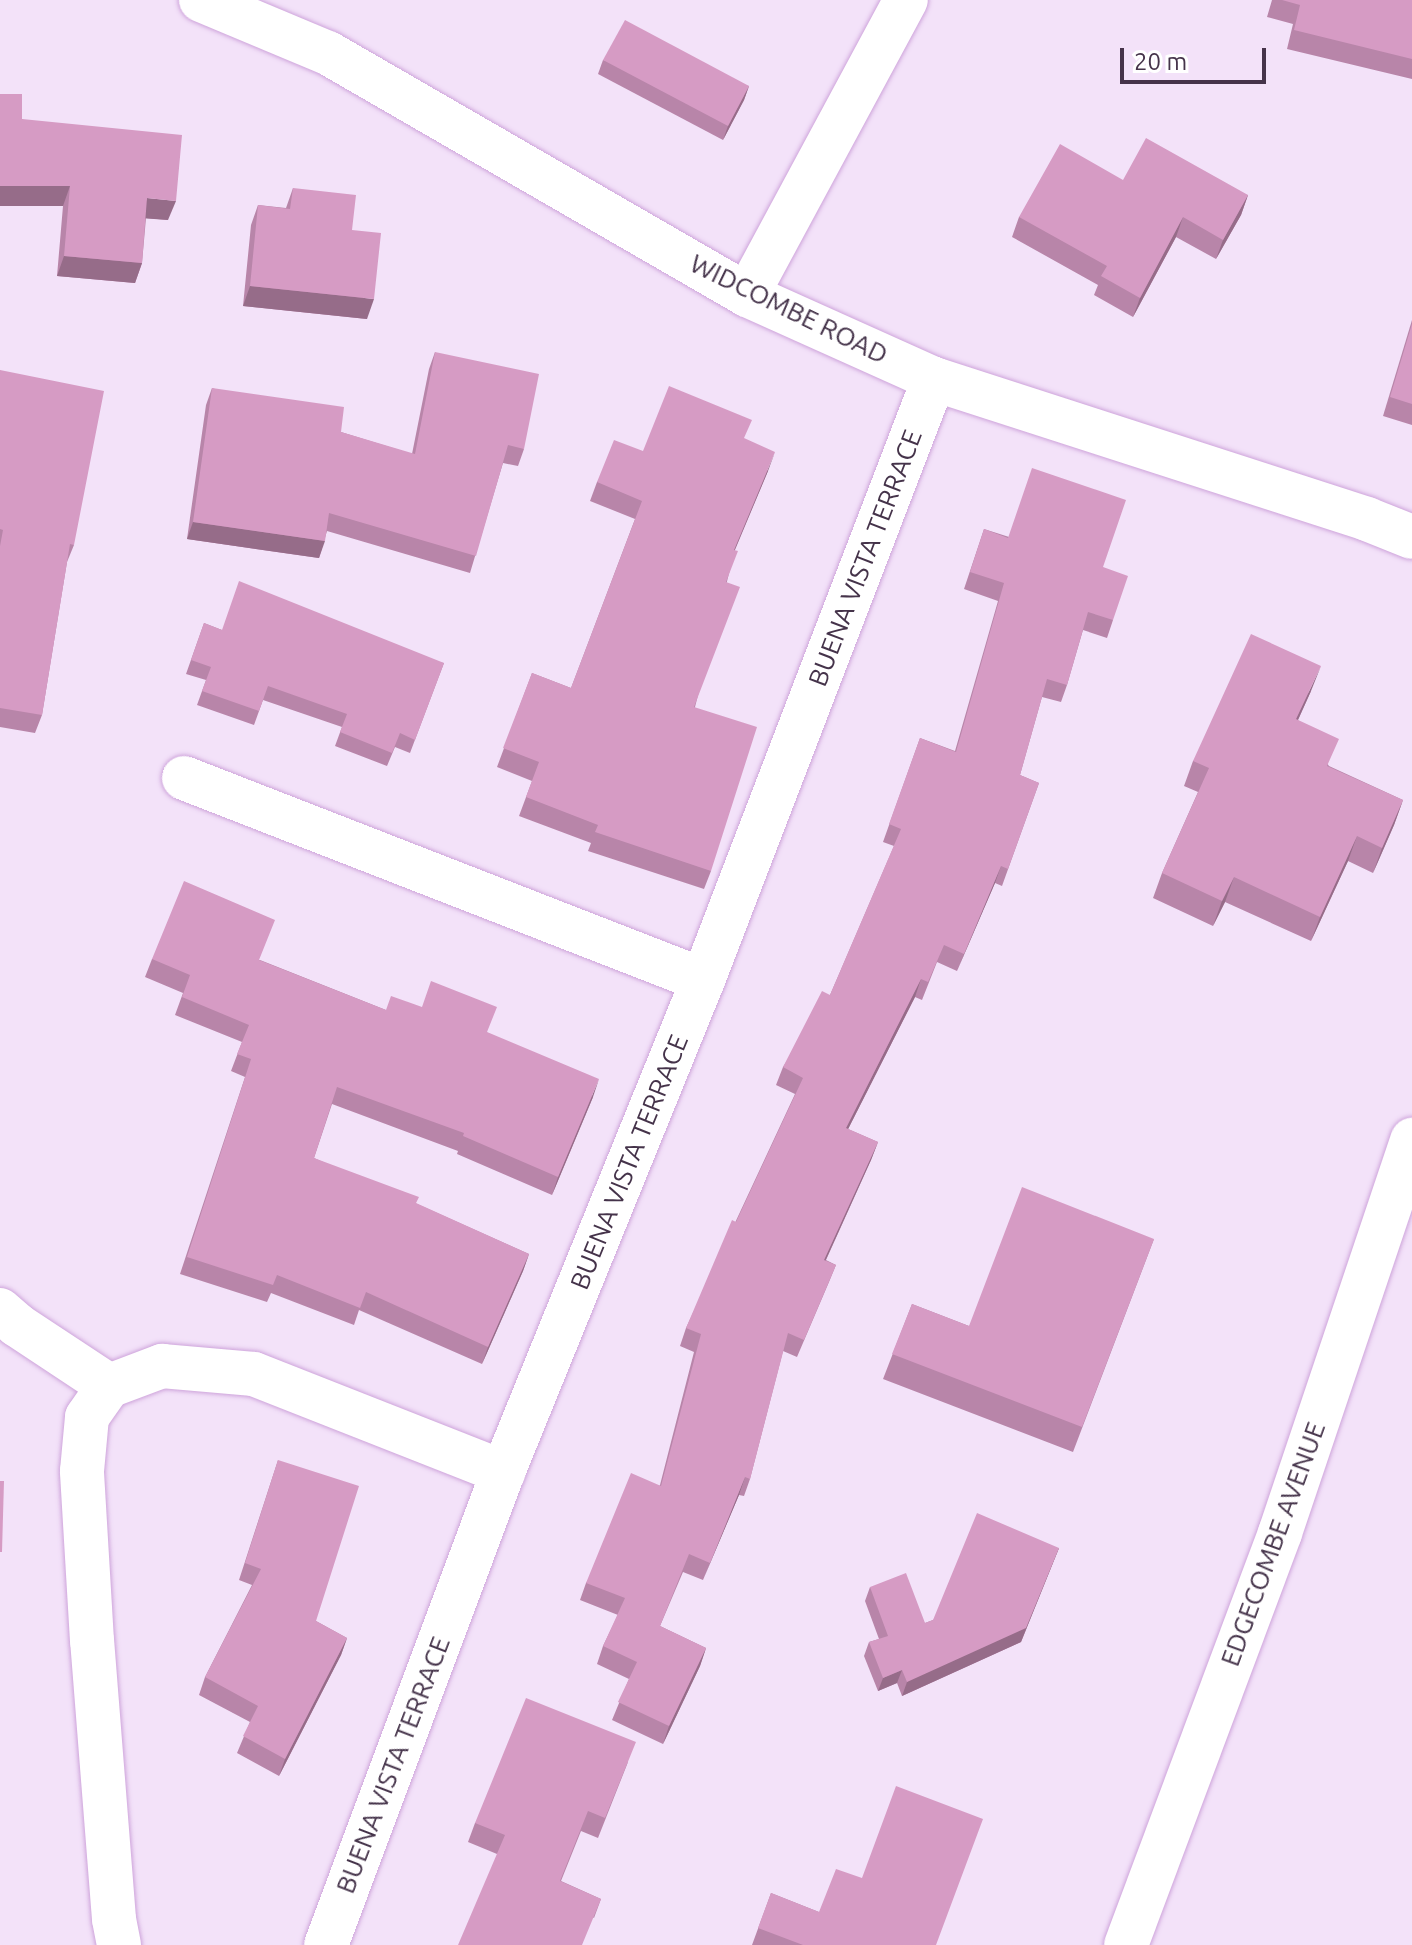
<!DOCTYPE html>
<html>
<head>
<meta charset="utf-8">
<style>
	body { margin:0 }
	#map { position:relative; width:1412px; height:1945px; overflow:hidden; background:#f3e2f9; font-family:Ubuntu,sans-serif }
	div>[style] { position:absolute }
	.roads { filter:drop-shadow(0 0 2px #cea4db) drop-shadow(0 0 2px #cea4db) }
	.minor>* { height:44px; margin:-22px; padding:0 22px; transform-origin:22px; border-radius:22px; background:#fff }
	.wall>* { inset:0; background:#b885a9 }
	.shaded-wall>* { inset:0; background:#966c89 }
	.building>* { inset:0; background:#d69bc4 }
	span { translate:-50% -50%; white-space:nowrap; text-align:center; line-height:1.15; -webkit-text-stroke:6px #fff; paint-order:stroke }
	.street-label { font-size:26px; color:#45334a }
	.scale { position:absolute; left:1120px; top:48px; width:146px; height:36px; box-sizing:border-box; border:4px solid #45334a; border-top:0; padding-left:10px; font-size:24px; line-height:28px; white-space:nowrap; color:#45334a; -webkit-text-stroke:6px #fff; paint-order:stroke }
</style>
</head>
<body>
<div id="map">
	<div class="roads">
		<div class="minor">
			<div style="left:201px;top:0;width:138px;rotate:22.7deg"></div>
			<div style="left:328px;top:53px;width:484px;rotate:30deg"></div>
			<div style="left:747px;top:295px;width:205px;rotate:24.2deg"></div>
			<div style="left:934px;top:379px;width:455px;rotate:17.9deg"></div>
			<div style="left:1367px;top:519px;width:48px;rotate:21.8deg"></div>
			<div style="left:747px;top:295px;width:335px;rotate:-61.7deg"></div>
			<div style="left:184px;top:778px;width:557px;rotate:21.27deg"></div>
			<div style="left:0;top:1310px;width:23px;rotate:41deg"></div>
			<div style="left:17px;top:1325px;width:110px;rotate:33.5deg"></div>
			<div style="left:119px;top:1945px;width:26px;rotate:-101deg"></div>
			<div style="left:114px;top:1919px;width:279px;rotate:-94.5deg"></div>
			<div style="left:92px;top:1641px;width:170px;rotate:-93.4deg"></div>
			<div style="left:82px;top:1471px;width:54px;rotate:-84.7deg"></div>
			<div style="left:87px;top:1417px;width:38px;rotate:-55deg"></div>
			<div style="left:109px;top:1386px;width:57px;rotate:-20.7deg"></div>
			<div style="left:162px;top:1366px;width:92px;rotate:5deg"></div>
			<div style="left:254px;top:1374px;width:268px;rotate:21.5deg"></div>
			<div style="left:326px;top:1945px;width:505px;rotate:-69.48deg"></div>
			<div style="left:503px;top:1472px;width:531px;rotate:-67.88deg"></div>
			<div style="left:703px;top:980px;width:644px;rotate:-68.98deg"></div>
			<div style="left:1126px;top:1945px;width:440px;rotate:-69.5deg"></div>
			<div style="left:1280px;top:1533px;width:415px;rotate:-71.4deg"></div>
		</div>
	</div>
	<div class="wall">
		<div style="clip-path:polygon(1272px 0,1412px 0,1412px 79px,1287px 49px,1293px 24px,1267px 17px)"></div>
		<div style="clip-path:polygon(603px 60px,749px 86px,744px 100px,723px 140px,598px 74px)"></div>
		<div style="clip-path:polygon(0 94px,22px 119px,168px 220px,146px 218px,142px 263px,135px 283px,57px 276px,63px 206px,0 206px)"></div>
		<div style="clip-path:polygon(1123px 180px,1248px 195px,1241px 215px,1216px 259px,1176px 237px,1133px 317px,1094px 295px,1098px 285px,1012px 237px,1019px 217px)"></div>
		<div style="clip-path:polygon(293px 188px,352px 230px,367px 319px,243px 306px,251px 225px,258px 205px,286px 208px)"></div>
		<div style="clip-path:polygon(1412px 320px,1412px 425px,1383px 416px)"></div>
		<div style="clip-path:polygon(435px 352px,524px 449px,518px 466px,503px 463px,470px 573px,327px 531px,319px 558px,187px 539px,206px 405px,212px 388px,341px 432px,412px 454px,429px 369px)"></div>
		<div style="clip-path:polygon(0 370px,74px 545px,67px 562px,42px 715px,35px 733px,0 727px)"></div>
		<div style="clip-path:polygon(745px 439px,768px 471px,735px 550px,695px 707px,711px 871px,704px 889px,588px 851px,591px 843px,519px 816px,532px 781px,497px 767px,532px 673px,571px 688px,635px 519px,590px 501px,597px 482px,643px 451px)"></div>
		<div style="clip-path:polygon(984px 529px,1103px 567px,1113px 620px,1107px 638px,1083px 630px,1067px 685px,1061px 702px,1042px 697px,1020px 775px,1039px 783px,1002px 886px,995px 883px,957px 971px,937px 962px,922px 1000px,915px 997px,848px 1129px,878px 1142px,871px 1160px,826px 1260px,836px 1265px,829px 1282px,797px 1357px,783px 1351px,750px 1479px,744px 1496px,739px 1495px,703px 1580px,683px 1572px,660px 1626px,706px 1648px,700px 1666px,663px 1744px,612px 1720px,629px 1679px,597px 1664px,603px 1646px,618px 1615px,580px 1600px,586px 1583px,660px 1485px,694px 1352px,680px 1346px,686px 1328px,795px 1094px,776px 1085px,783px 1067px,830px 995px,894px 846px,883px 842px,920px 738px,955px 751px,998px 601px,964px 589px)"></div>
		<div style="clip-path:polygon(204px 623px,222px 630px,444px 663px,410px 753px,395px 747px,387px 766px,335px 746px,342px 727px,263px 700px,254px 725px,197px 705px,206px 680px,186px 674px)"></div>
		<div style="clip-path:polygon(1311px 691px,1298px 720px,1329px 766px,1403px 800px,1394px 825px,1373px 873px,1348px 861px,1311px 941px,1225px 902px,1213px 926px,1153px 898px,1162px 873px,1198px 792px,1184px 786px,1193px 761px)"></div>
		<div style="clip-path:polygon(152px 959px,260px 960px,386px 1010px,488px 1033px,593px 1097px,552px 1195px,457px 1154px,458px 1151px,332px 1104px,314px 1158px,529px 1254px,523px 1271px,482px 1364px,359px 1310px,354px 1325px,271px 1293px,267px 1302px,180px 1274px,245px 1077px,231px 1071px,242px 1042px,175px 1015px,183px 993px,145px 977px)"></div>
		<div style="clip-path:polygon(1154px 1239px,1073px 1452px,883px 1379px,912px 1304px,969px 1326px)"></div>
		<div style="clip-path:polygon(278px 1460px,316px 1621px,347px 1638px,341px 1655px,279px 1776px,237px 1753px,250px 1722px,199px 1695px,205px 1677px,252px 1585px,239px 1580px)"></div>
		<div style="clip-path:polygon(1059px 1548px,1021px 1642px,902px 1696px,897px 1683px,878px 1691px,864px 1656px,869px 1642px,879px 1639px,865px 1601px,870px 1587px,925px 1623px,933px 1620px)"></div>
		<div style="clip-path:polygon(628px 1762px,598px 1838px,581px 1831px,561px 1881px,601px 1899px,594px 1918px,497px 1854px,468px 1842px,475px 1823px)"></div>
		<div style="clip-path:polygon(771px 1893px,819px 1912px,936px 1945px,752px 1945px)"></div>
	</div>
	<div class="shaded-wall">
		<div style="clip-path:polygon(749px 86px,744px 100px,723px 140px,728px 126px)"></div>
		<div style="clip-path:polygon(0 186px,70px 186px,63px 206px,0 206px)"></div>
		<div style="clip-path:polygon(1248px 195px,1241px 215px,1216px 259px,1223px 240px)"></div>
		<div style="clip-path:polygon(147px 198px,176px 201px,168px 220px,140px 218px)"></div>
		<div style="clip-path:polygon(1183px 217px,1176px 237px,1133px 317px,1140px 298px)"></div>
		<div style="clip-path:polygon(64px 256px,142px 263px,135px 283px,57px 276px)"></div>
		<div style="clip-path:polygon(250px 286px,374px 299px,367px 319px,243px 306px)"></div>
		<div style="clip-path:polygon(775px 452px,768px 471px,727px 568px,734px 550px)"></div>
		<div style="clip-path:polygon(193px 522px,325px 541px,319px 558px,187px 539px)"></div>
		<div style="clip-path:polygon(1321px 666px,1311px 691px,1287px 744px,1296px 719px)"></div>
		<div style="clip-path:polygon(1403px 800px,1394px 825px,1373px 873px,1382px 848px)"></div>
		<div style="clip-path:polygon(1357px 836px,1348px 861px,1311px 941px,1320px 917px)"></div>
		<div style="clip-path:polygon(1001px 866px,995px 883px,957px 971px,964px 954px)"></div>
		<div style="clip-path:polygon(1234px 877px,1225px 902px,1213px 926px,1222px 901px)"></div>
		<div style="clip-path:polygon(921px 979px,915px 997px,840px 1145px,846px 1128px)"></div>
		<div style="clip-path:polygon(599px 1079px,593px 1097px,552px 1195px,558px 1177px)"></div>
		<div style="clip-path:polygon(878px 1142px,871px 1160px,818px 1277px,824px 1260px)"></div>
		<div style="clip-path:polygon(529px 1254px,523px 1271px,482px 1364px,488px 1347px)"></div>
		<div style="clip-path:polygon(745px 1477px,739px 1495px,703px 1580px,710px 1563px)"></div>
		<div style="clip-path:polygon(1059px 1548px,1021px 1642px,902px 1696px,907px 1682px)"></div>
		<div style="clip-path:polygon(347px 1638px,341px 1655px,279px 1776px,285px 1759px)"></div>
		<div style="clip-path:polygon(706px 1648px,700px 1666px,663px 1744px,669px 1726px)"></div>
		<div style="clip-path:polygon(902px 1670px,897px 1683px,878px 1691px,883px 1678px)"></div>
	</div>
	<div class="building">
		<div style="clip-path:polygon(1282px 0,1412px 0,1412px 59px,1294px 30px,1300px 5px)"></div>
		<div style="clip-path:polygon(625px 20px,749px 86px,728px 126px,603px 60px)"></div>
		<div style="clip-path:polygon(0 94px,22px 94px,22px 119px,182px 135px,176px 201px,147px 198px,142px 263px,64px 256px,70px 186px,0 186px)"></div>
		<div style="clip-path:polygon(1146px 138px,1248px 195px,1223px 240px,1183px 217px,1140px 298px,1101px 276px,1107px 266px,1019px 217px,1060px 144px,1123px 180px)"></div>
		<div style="clip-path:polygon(293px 188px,356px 195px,352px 230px,381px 233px,374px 299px,250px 286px,258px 205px,290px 209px)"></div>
		<div style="clip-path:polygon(1412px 324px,1412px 404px,1390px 397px)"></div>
		<div style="clip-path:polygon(435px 352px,539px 374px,524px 449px,508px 445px,476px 556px,329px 513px,325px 541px,193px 522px,212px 388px,344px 407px,341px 432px,415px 454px)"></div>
		<div style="clip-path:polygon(0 370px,104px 391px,74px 545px,70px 544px,42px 715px,0 708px,0 546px,3px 530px,0 529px)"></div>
		<div style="clip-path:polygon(669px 386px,752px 420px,744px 438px,775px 452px,734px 550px,738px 551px,726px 582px,740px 587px,694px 707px,757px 727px,711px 871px,595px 832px,598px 825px,526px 797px,539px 762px,503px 748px,532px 673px,571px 688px,642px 501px,597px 482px,614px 440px,643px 451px)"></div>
		<div style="clip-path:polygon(1032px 468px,1126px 500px,1103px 567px,1128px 576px,1113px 620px,1088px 612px,1067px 685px,1047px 679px,1020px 775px,1039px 783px,1008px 869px,1001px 866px,964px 954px,944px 945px,928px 982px,921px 979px,846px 1128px,878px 1142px,824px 1260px,836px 1265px,804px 1340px,788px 1333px,750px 1479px,745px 1477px,710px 1563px,689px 1554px,660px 1626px,706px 1648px,669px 1726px,618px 1702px,637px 1662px,603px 1646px,625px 1598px,586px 1583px,631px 1473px,661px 1486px,701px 1334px,686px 1328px,732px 1220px,736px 1222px,803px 1078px,783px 1067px,822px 991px,830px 995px,901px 829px,889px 824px,920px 738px,956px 752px,1004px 583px,970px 572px,984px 529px,1008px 538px)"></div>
		<div style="clip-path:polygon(239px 581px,444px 663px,415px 740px,400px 733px,392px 753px,340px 732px,347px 714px,268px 686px,259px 711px,202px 691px,211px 667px,191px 660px,204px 623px,222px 630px)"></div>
		<div style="clip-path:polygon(1251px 634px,1321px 666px,1296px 719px,1339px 739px,1327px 766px,1403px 800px,1382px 848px,1357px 836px,1320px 917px,1234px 877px,1222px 901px,1162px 873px,1209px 768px,1193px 761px)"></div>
		<div style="clip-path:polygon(184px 881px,275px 920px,259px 960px,386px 1010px,391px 996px,422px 1007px,431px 981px,497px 1007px,487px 1032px,599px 1079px,558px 1177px,463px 1136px,464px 1133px,337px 1087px,314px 1158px,419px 1197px,416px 1203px,529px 1254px,488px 1347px,366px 1292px,360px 1308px,277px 1275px,273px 1285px,187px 1257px,251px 1059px,237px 1054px,249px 1025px,182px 997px,190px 975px,152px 959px)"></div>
		<div style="clip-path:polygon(1022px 1187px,1154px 1239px,1082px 1427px,892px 1354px,912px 1304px,969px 1326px)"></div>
		<div style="clip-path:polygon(278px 1460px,359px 1486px,316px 1621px,347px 1638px,285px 1759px,243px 1736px,258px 1706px,205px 1677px,261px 1569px,245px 1563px)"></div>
		<div style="clip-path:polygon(0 1481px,4px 1481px,2px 1552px,0 1552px)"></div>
		<div style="clip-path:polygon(977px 1513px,1059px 1548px,1026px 1628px,907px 1682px,902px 1670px,883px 1678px,869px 1642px,888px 1636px,870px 1587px,906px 1573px,925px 1623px,933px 1620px)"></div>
		<div style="clip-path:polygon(526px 1698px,636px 1742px,605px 1818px,588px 1811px,560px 1881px,601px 1899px,582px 1945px,458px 1945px,505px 1835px,475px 1823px)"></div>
		<div style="clip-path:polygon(896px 1786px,983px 1819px,936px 1945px,803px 1945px,758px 1928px,771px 1893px,819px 1912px,836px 1869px,862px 1878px)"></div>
	</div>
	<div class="street-label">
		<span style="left:789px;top:309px;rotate:26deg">WIDCOMBE ROAD</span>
		<span style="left:865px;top:558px;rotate:-69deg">BUENA VISTA TERRACE</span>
		<span style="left:629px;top:1162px;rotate:-68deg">BUENA VISTA TERRACE</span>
		<span style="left:1273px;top:1544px;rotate:-70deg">EDGECOMBE AVENUE</span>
		<span style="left:393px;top:1765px;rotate:-69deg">BUENA VISTA TERRACE</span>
	</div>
	<div class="scale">20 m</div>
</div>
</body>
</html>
